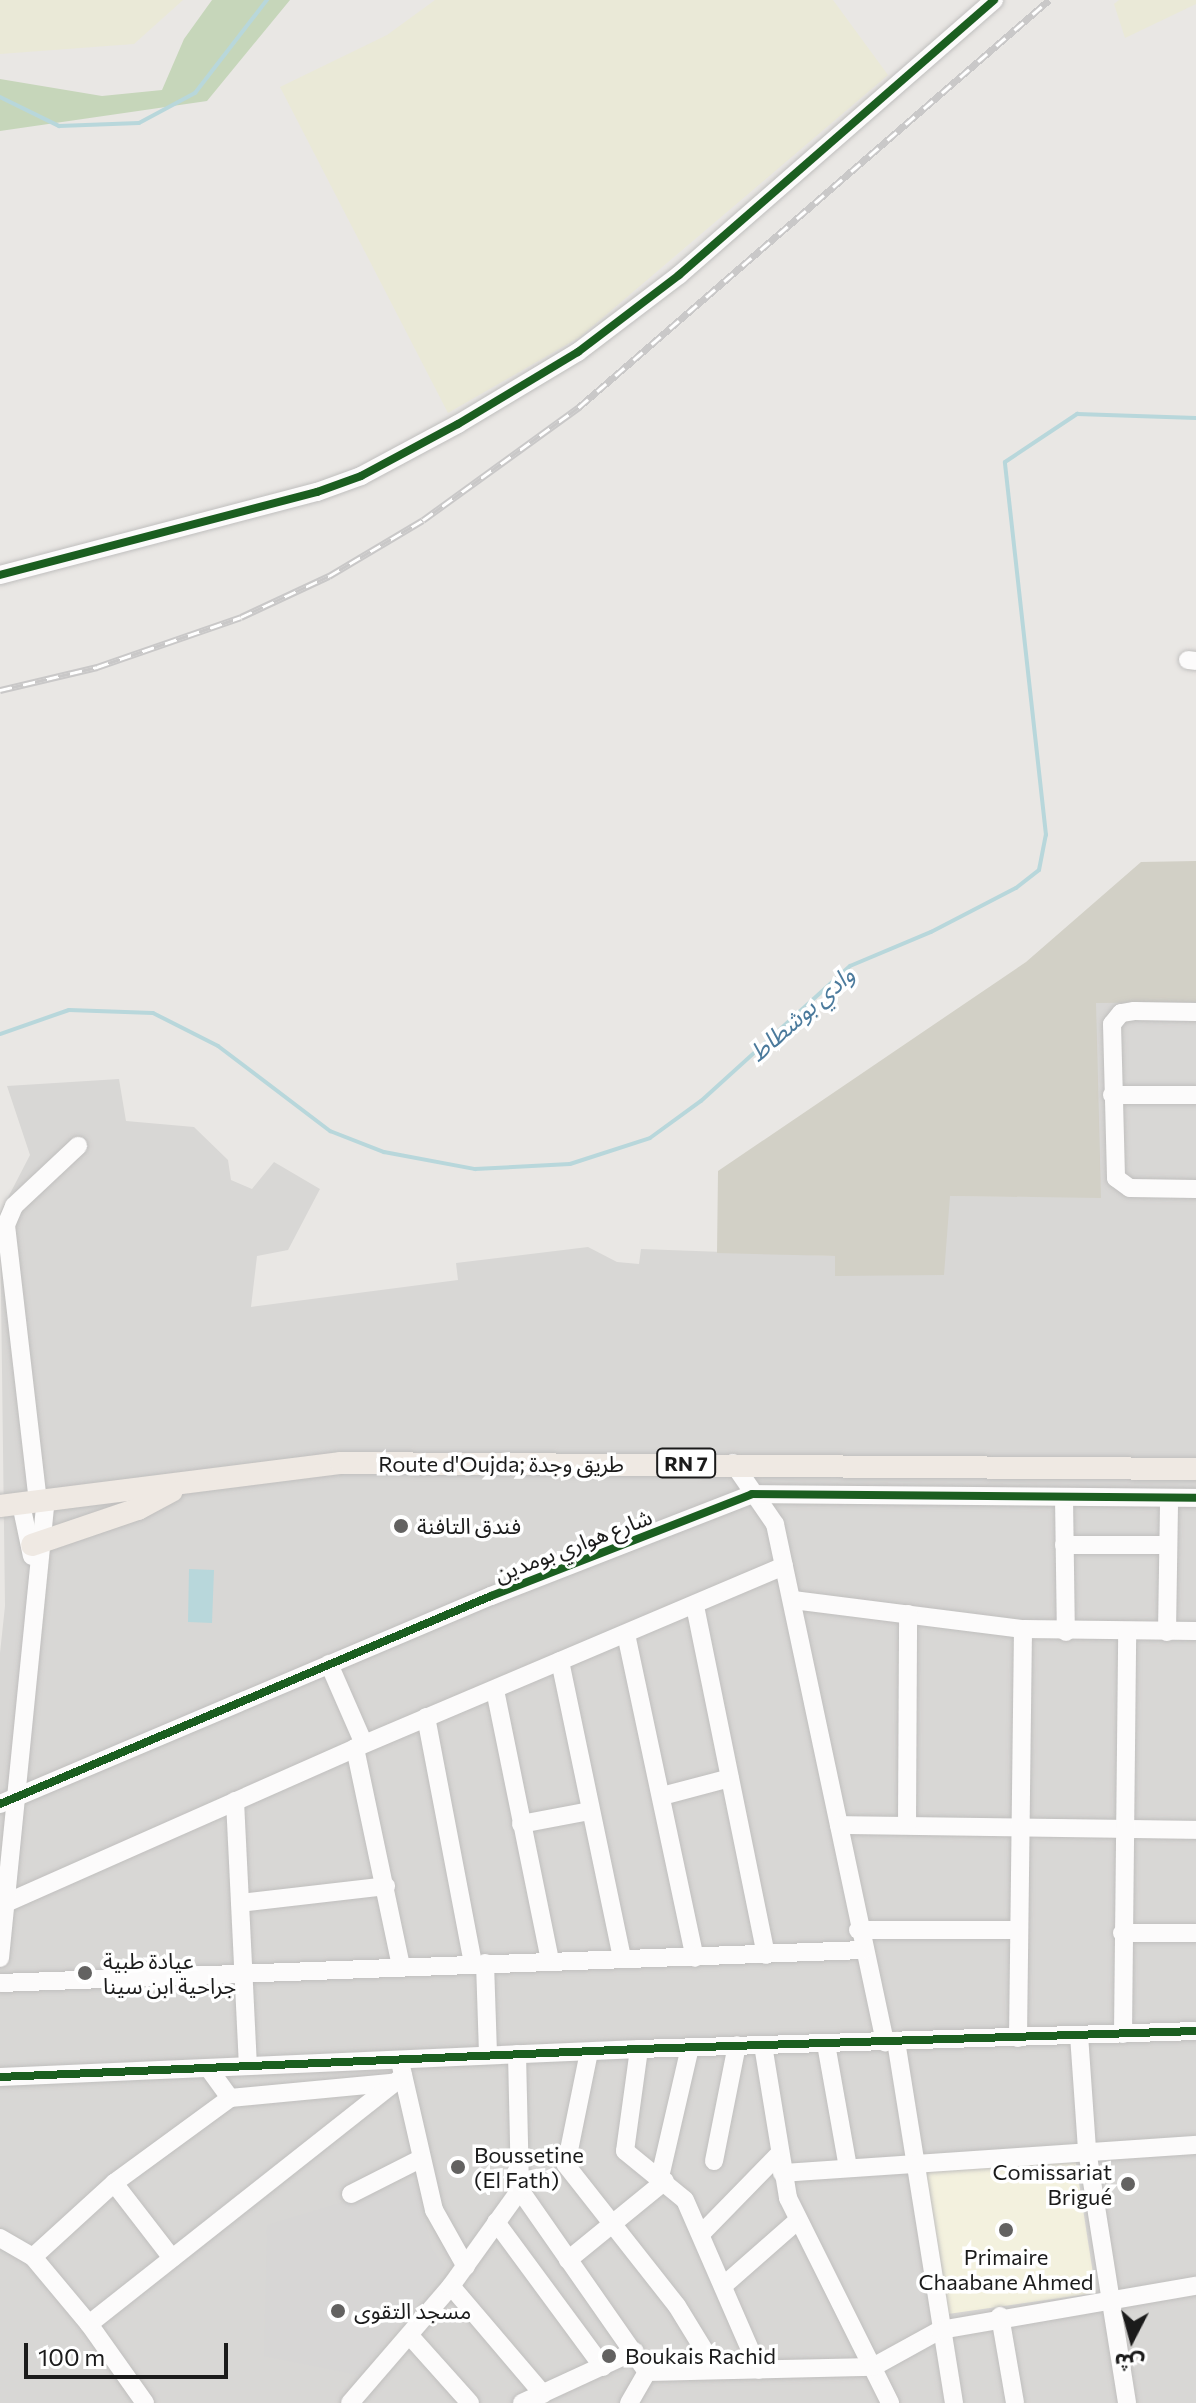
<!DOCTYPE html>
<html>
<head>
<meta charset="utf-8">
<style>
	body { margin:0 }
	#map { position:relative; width:1196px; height:2403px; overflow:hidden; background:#e9e7e4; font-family:Commissioner,"Noto Sans Arabic",sans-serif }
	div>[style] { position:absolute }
	.residential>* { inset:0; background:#d8d7d5 }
	.education>* { inset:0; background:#f3f1de }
	.religious>* { inset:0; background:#d7d6d5 }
	.construction>* { inset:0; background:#d2d0c6 }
	.farmland>* { inset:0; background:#eae9d7 }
	.forest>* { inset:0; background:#c6d6ba }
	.water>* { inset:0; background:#b8d7db }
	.stream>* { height:4px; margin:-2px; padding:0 2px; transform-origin:2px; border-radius:2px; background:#b8d7db }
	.roads { filter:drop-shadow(0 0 2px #c0bfbe) drop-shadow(0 0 2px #c0bfbe) }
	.minor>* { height:18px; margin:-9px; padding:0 9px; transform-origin:9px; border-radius:9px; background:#fcfbfb }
	.major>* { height:22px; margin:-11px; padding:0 11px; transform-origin:11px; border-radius:11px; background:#efe9e3 }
	.rail>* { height:7px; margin-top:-3.5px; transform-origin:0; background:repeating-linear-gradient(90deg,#fff 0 12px,#c9c8c8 0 24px); box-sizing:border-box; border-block:2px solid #c9c8c8 }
	.cycleway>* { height:8px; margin:-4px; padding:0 4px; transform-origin:4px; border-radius:4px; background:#1b5e20 }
	.dots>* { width:22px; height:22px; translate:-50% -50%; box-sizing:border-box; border:4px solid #fff; border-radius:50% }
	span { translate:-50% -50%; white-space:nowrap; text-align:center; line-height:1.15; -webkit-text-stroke:7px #fff; paint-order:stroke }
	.shield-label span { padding:2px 6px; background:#fff; border:2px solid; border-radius:6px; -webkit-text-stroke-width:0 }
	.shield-label { font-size:20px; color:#1b1b1b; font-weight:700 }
	.street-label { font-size:22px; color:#1b1b1b }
	.poi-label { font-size:22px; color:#1b1b1b }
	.left { translate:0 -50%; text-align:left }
	.right { translate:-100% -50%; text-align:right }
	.water-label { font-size:24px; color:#4b7a9c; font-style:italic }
	.north { position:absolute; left:1092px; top:2299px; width:80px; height:80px; -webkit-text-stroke:6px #fff; paint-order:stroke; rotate:186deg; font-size:22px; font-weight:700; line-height:32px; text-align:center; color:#1b1b1b }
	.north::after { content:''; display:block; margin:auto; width:28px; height:36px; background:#1b1b1b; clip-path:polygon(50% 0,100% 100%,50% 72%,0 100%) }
	.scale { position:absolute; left:24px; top:2343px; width:204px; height:36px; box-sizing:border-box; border:4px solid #1b1b1b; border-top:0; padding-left:10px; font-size:24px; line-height:28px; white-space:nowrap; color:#1b1b1b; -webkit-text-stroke:6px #fff; paint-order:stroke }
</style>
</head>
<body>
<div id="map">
	<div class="residential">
		<div style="clip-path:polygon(1095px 1002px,1196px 1002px,1196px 2403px,0 2403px,0 1653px,5px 1606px,0 1213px,30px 1155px,7px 1086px,119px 1079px,126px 1121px,194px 1127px,228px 1160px,231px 1180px,252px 1189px,274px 1162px,320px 1189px,288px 1250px,257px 1256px,251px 1307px,458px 1280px,456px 1263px,588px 1247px,617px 1262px,639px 1264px,641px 1249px,835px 1256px,836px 1276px,949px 1196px,1100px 1197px)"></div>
	</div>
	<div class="education">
		<div style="clip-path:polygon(1075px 2157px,1096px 2293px,941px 2315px,914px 2167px)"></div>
	</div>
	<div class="religious">
		<div style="clip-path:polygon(415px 2180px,432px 2249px,445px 2267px,359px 2375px,264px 2356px,267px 2225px)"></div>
	</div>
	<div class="construction">
		<div style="clip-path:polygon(1196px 861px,1196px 1002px,1096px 1003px,1101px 1198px,950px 1196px,944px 1275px,835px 1276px,835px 1256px,717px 1253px,718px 1171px,1026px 962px,1141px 862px)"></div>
	</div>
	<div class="farmland">
		<div style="clip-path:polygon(0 0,183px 0,134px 44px,0 54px)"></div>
		<div style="clip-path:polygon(435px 0,833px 0,888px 75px,580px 337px,448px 413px,280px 87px,387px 35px)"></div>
		<div style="clip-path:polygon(1119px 0,1196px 0,1196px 4px,1125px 38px,1114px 4px)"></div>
	</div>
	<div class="forest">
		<div style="clip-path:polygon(212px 0,290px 0,207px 101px,0 131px,0 79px,102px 96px,162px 90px,184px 39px)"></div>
	</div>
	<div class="water">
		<div style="clip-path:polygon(189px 1569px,214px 1570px,212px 1623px,188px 1622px)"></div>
	</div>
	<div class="stream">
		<div style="left:0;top:97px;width:66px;rotate:26.2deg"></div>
		<div style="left:59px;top:126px;width:80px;rotate:-2.1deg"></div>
		<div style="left:139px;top:123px;width:64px;rotate:-28.2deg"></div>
		<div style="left:195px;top:93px;width:118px;rotate:-52.3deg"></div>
		<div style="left:0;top:1034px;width:73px;rotate:-19.2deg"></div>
		<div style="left:69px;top:1010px;width:84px;rotate:2deg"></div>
		<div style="left:153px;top:1013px;width:73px;rotate:26.9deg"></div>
		<div style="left:218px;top:1046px;width:141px;rotate:37.2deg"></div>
		<div style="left:330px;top:1131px;width:58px;rotate:21.3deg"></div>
		<div style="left:384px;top:1152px;width:93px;rotate:10.6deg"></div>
		<div style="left:475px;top:1169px;width:95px;rotate:-3deg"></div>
		<div style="left:570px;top:1164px;width:84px;rotate:-18deg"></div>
		<div style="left:650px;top:1138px;width:63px;rotate:-36deg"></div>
		<div style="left:701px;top:1101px;width:201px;rotate:-42.2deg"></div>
		<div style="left:850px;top:966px;width:88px;rotate:-22.8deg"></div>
		<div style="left:931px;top:932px;width:96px;rotate:-27.4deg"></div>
		<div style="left:1016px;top:888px;width:29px;rotate:-38deg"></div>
		<div style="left:1039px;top:870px;width:36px;rotate:-79deg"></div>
		<div style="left:1046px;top:835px;width:375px;rotate:-96.3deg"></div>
		<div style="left:1005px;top:462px;width:87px;rotate:-33.7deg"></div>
		<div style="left:1077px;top:414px;width:119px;rotate:1.9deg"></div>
	</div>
	<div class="roads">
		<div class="minor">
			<div style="left:0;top:575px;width:328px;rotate:-14.7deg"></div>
			<div style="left:317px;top:492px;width:47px;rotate:-20deg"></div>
			<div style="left:361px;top:476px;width:110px;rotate:-28.2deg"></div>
			<div style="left:458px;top:424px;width:140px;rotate:-31deg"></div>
			<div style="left:578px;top:352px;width:127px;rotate:-37.3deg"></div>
			<div style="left:679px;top:275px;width:418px;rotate:-41.1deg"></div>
			<div style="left:1188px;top:660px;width:8px;rotate:7deg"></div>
			<div style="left:1196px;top:1012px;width:62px;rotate:-179.1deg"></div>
			<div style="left:1134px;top:1011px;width:13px;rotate:171deg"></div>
			<div style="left:1121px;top:1013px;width:14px;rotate:129deg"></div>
			<div style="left:1112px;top:1024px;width:154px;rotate:88.5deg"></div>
			<div style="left:1116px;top:1178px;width:17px;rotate:36deg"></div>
			<div style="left:1130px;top:1188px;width:66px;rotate:0.9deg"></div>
			<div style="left:1112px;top:1095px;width:84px"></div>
			<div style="left:733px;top:1463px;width:74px;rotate:55.5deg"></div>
			<div style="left:775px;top:1524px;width:530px;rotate:78.01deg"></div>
			<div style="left:1064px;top:1497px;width:135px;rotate:89.2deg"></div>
			<div style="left:38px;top:1502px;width:279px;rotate:-96.6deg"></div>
			<div style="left:6px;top:1225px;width:21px;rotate:-67deg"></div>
			<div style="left:14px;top:1206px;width:88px;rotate:-43.2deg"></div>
			<div style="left:21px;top:1504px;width:53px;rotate:78.1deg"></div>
			<div style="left:1064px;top:1545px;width:104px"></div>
			<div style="left:793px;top:1600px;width:232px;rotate:7.2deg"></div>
			<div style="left:1023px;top:1629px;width:173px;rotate:0.7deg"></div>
			<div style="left:695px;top:1606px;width:356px;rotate:78.5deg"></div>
			<div style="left:1167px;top:1632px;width:134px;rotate:-89.1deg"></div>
			<div style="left:626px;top:1634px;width:331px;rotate:78deg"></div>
			<div style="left:560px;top:1661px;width:303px;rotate:78.2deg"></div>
			<div style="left:329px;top:1664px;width:87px;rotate:66.4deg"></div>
			<div style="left:495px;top:1690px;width:276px;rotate:78.5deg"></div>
			<div style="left:426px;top:1717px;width:250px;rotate:79.2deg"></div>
			<div style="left:355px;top:1748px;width:223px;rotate:78.1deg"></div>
			<div style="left:662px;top:1796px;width:70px;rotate:-14.8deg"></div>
			<div style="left:235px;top:1801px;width:264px;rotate:87.2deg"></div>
			<div style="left:0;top:1804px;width:533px;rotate:-22.96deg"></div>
			<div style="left:491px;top:1596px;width:280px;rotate:-21.3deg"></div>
			<div style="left:752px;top:1494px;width:444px;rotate:0.5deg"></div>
			<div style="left:521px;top:1824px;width:70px;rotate:-10.7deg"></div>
			<div style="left:839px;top:1825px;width:357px;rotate:0.8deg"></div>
			<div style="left:907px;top:1825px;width:211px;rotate:-89.7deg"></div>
			<div style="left:6px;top:1903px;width:382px;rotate:-23.9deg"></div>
			<div style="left:355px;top:1748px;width:466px;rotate:-23deg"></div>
			<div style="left:240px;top:1903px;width:147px;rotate:-6.6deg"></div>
			<div style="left:858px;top:1930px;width:161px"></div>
			<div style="left:1122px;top:1933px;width:74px"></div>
			<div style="left:0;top:1958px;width:460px;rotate:-84.3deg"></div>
			<div style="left:485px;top:1963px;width:92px;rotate:88.1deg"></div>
			<div style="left:0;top:1983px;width:864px;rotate:-2.19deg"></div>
			<div style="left:1123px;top:2034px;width:402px;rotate:-89.4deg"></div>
			<div style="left:1079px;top:2035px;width:115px;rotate:86deg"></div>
			<div style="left:1087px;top:2150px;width:256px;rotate:81deg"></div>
			<div style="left:1018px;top:2038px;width:409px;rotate:-89.3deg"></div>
			<div style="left:896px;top:2041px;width:367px;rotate:80.9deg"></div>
			<div style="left:826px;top:2044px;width:126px;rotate:79.9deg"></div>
			<div style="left:763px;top:2045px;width:155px;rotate:80.7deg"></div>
			<div style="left:788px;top:2198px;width:229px;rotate:63.5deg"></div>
			<div style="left:639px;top:2049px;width:103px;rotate:97.8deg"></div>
			<div style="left:625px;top:2151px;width:77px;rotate:39.2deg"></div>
			<div style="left:685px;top:2200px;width:185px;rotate:66.5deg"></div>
			<div style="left:589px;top:2052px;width:115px;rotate:101.5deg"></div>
			<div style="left:566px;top:2165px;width:179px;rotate:51.8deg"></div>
			<div style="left:677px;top:2306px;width:73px;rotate:58.5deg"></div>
			<div style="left:517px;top:2054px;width:136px;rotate:88.7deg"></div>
			<div style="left:520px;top:2190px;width:222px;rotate:55.1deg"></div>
			<div style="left:647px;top:2372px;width:36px;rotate:120deg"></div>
			<div style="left:401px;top:2066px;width:148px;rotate:77.1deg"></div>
			<div style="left:434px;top:2210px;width:65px;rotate:60.7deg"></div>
			<div style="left:0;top:2077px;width:640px;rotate:-2.51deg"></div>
			<div style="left:639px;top:2049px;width:557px;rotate:-1.85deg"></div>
			<div style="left:230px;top:2098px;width:161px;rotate:-5.4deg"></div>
			<div style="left:714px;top:2161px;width:118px;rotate:-78.8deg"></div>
			<div style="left:782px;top:2173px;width:415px;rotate:-3.9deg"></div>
			<div style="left:660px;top:2177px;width:133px;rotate:-77deg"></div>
			<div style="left:114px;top:2183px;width:95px;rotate:52.3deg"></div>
			<div style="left:351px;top:2194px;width:77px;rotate:-26.9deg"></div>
			<div style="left:496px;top:2222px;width:180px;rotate:53.6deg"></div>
			<div style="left:702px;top:2233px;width:110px;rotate:-45.7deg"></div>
			<div style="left:0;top:2238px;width:38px;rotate:30deg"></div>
			<div style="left:33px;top:2257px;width:87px;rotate:50.1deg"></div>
			<div style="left:33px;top:2257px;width:110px;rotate:-42.4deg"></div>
			<div style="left:114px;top:2183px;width:144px;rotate:-36.2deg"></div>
			<div style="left:230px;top:2098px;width:37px;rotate:-126deg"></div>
			<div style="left:568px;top:2260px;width:125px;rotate:-39.2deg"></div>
			<div style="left:451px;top:2286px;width:142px;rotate:49.6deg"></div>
			<div style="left:723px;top:2286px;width:100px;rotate:-41.3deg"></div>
			<div style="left:1000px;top:2316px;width:88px;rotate:80.2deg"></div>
			<div style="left:410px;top:2336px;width:90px;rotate:48.2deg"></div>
			<div style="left:647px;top:2372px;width:226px;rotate:-1.3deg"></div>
			<div style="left:873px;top:2367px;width:77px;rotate:-28.9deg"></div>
			<div style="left:940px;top:2330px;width:260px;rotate:-9.8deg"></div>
			<div style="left:145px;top:2403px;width:97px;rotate:-125.3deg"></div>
			<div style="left:89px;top:2324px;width:400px;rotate:-38.3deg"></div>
			<div style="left:350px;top:2403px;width:155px;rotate:-49.2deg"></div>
			<div style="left:451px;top:2286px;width:118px;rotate:-54.3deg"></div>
			<div style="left:522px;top:2403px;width:124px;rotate:-24.7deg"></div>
		</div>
		<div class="major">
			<div style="left:0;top:1506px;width:344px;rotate:-7.2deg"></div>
			<div style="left:341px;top:1463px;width:855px;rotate:0.4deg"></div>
			<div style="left:32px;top:1545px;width:112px;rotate:-18.8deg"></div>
			<div style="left:138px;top:1509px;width:38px;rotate:-28deg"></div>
		</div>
	</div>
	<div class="rail">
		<div style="left:0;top:690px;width:100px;rotate:-13.3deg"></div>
		<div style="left:97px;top:667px;width:152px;rotate:-19.1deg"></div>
		<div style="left:241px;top:617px;width:97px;rotate:-25deg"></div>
		<div style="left:329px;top:576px;width:109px;rotate:-30.8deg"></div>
		<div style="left:423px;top:520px;width:193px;rotate:-35.9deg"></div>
		<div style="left:579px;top:407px;width:622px;rotate:-40.89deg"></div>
	</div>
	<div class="cycleway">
		<div style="left:0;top:575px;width:328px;rotate:-14.7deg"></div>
		<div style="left:317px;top:492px;width:47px;rotate:-20deg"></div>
		<div style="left:361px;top:476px;width:110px;rotate:-28.2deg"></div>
		<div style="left:458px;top:424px;width:140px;rotate:-31deg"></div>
		<div style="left:578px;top:352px;width:127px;rotate:-37.3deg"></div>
		<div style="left:679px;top:275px;width:418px;rotate:-41.1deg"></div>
		<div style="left:0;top:1804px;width:533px;rotate:-22.96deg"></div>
		<div style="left:491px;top:1596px;width:280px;rotate:-21.3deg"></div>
		<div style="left:752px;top:1494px;width:444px;rotate:0.5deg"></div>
		<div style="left:0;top:2077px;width:640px;rotate:-2.51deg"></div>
		<div style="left:639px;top:2049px;width:557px;rotate:-1.85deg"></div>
	</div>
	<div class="dots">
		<div style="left:401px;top:1526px;background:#636261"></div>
		<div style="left:85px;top:1973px;background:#636261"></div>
		<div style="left:458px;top:2167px;background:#636261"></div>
		<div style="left:1128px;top:2184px;background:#636261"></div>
		<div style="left:1006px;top:2230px;background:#636261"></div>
		<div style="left:338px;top:2311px;background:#636261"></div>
		<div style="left:609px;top:2356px;background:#636261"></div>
	</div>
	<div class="shield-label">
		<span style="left:686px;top:1463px">RN 7</span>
	</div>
	<div class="street-label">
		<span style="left:501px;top:1464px">Route d'Oujda; طريق وجدة</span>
		<span style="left:573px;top:1545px;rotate:-21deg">شارع هواري بومدين</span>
	</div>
	<div class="poi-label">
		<span class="left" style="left:417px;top:1526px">فندق التافنة</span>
		<span class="left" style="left:103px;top:1973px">عيادة طبية<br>جراحية ابن سينا</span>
		<span class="left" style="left:474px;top:2167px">Boussetine<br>(El Fath)</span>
		<span class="right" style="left:1112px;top:2184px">Comissariat<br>Brigué</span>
		<span style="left:1006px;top:2269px">Primaire<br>Chaabane Ahmed</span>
		<span class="left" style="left:354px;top:2311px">مسجد التقوى</span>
		<span class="left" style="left:625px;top:2356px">Boukais Rachid</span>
	</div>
	<div class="water-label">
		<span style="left:801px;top:1013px;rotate:-41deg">وادي بوشطاط</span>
	</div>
	<div class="north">ش</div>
	<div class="scale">100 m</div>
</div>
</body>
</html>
